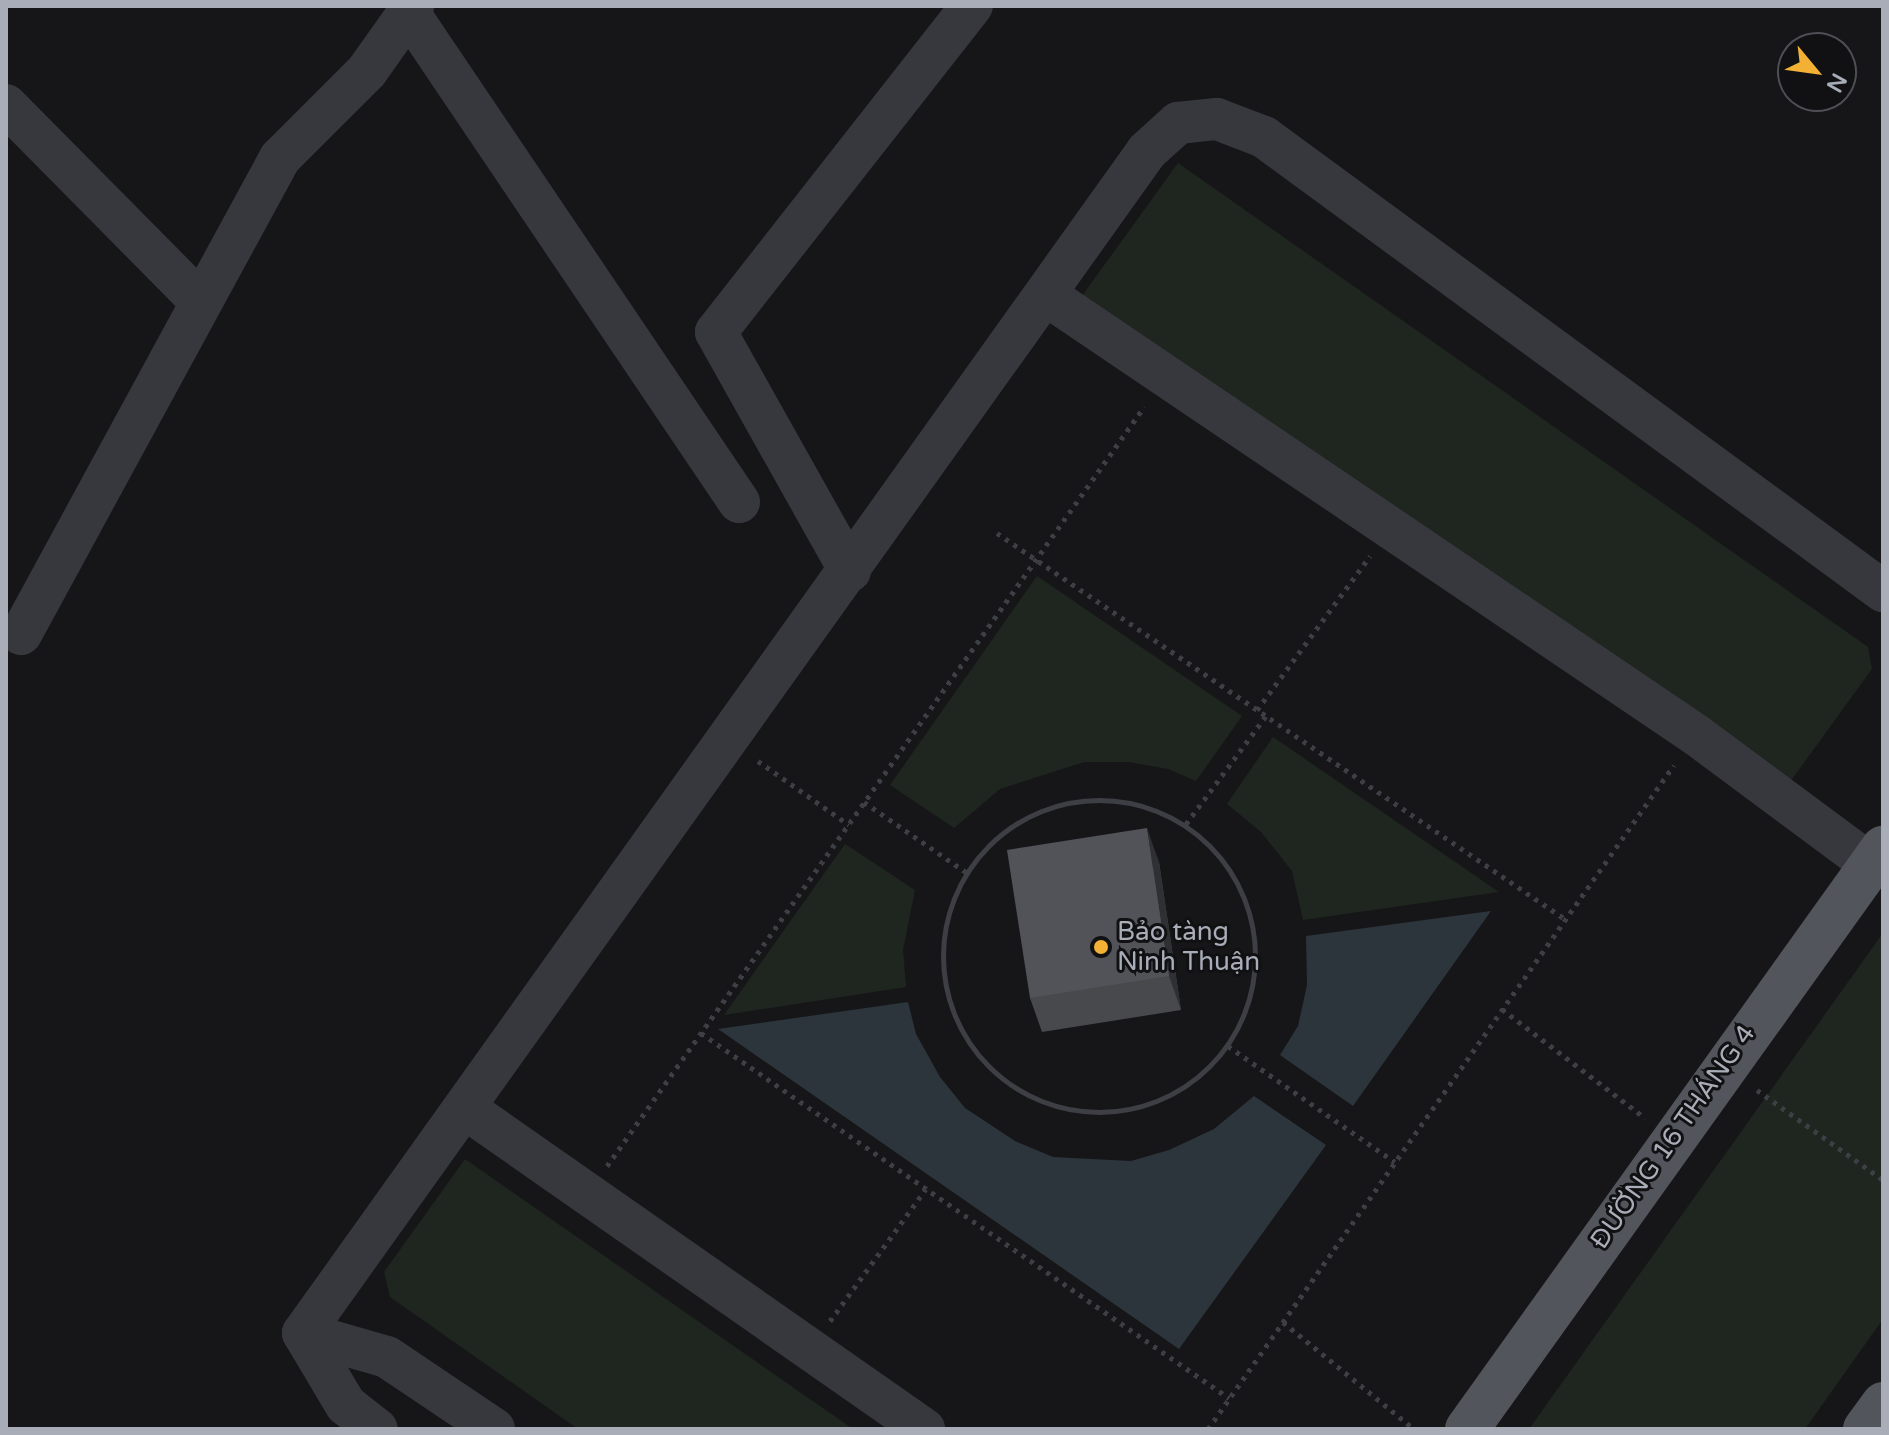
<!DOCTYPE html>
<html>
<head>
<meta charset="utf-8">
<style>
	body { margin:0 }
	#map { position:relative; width:1889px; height:1435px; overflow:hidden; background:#161618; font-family:"Varela Round",sans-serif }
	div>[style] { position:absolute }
	.green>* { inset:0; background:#1e261f }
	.water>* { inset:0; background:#2c353c }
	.path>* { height:5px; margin-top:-2.5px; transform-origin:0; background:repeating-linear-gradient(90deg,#3d3f44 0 4px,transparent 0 10px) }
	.path>.ring { margin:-2.5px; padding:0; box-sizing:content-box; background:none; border:5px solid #3d3f44; border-radius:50% }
	.minor>* { height:42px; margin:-21px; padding:0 21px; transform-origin:21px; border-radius:21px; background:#37383d }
	.major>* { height:44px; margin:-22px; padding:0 22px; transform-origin:22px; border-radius:22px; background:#53555c }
	.wall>* { inset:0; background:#47494d }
	.shaded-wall>* { inset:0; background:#2f3033 }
	.building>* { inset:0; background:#525359 }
	.dots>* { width:22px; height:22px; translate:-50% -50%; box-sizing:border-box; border:4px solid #111113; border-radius:50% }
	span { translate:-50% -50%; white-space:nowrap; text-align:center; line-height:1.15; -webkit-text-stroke:6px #111113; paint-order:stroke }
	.poi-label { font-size:26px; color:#a8adb8 }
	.left { translate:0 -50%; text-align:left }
	.street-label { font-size:26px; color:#a8adb8 }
	.frame { position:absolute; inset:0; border:8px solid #a8adb8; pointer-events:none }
	.north { position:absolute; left:1777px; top:32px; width:80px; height:80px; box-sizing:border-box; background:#111113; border:2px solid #4d4f55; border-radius:50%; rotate:119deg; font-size:22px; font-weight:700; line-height:32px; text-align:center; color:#a8adb8 }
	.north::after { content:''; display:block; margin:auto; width:28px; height:36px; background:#f2b134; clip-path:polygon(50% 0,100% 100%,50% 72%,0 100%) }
</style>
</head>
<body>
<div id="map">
	<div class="green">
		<div style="clip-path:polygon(1178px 163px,1868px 647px,1872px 669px,1790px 782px,1079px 300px)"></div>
		<div style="clip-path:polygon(1037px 576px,1242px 716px,1196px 781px,1168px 769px,1129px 762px,1084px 762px,1000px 789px,954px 828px,890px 785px)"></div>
		<div style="clip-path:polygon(1273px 737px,1499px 892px,1303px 920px,1292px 871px,1261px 832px,1227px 804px)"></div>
		<div style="clip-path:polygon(845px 844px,915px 890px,903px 950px,906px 987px,724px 1015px)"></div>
		<div style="clip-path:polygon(1883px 933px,1883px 1319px,1805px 1429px,1529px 1429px)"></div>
		<div style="clip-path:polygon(465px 1159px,853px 1429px,578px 1429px,390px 1297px,384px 1272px)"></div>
	</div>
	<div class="water">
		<div style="clip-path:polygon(1491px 911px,1353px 1106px,1280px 1055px,1298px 1026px,1307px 985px,1306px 936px)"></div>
		<div style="clip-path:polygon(908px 1002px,916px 1034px,940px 1077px,965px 1108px,1015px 1141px,1053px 1157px,1131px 1161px,1169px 1150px,1214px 1129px,1254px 1096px,1326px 1145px,1179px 1349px,718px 1029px)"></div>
	</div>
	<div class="path">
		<div style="left:997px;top:533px;width:687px;rotate:34.2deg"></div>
		<div style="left:1257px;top:710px;width:191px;rotate:-53.7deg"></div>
		<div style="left:758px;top:761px;width:111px;rotate:35.1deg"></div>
		<div class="ring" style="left:943px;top:800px;width:307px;height:307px"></div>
		<div style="left:864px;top:802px;width:124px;rotate:34.5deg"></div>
		<div style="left:1186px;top:824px;width:134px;rotate:-53.5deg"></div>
		<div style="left:1502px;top:1009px;width:180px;rotate:37.3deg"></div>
		<div style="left:701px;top:1033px;width:642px;rotate:34.66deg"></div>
		<div style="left:1228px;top:1046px;width:203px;rotate:34.8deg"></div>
		<div style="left:1757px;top:1090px;width:155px;rotate:35.5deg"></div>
		<div style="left:607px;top:1166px;width:930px;rotate:-54.72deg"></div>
		<div style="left:830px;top:1321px;width:163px;rotate:-54deg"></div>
		<div style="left:1283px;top:1322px;width:169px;rotate:39.2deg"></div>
		<div style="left:1208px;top:1429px;width:811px;rotate:-54.94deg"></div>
	</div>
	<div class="minor">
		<div style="left:409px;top:13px;width:590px;rotate:55.99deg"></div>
		<div style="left:6px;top:105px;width:276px;rotate:45.3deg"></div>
		<div style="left:1046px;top:295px;width:784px;rotate:34.08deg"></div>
		<div style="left:1695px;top:734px;width:218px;rotate:36.6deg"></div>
		<div style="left:850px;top:571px;width:274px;rotate:-119.3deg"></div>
		<div style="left:716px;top:332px;width:415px;rotate:-51.9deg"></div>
		<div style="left:21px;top:634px;width:542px;rotate:-61.45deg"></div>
		<div style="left:280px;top:158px;width:123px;rotate:-45deg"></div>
		<div style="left:367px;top:71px;width:80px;rotate:-54.7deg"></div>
		<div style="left:466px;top:1109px;width:559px;rotate:34.94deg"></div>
		<div style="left:303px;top:1333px;width:1452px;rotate:-54.47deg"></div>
		<div style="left:1147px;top:151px;width:42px;rotate:-42.1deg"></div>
		<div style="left:1178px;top:123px;width:39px;rotate:-6deg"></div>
		<div style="left:1217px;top:119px;width:50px;rotate:21deg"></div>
		<div style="left:1264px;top:137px;width:768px;rotate:36.26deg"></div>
		<div style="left:303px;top:1333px;width:87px;rotate:15.9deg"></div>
		<div style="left:387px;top:1357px;width:129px;rotate:33.9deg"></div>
		<div style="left:303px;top:1333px;width:84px;rotate:59.2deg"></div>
		<div style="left:346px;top:1405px;width:39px;rotate:38deg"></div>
	</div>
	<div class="major">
		<div style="left:1467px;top:1429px;width:715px;rotate:-54.4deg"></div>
		<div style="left:1865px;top:1429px;width:31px;rotate:-54deg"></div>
	</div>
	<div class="wall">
		<div style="clip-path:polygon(1159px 862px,1181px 1010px,1042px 1032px,1030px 998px)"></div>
	</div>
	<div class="shaded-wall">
		<div style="clip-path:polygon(1147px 828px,1159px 862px,1181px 1010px,1169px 976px)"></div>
	</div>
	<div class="building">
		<div style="clip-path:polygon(1147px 828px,1169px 976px,1030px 998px,1007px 850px)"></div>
	</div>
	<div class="dots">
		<div style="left:1101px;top:947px;background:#f2b134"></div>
	</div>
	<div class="poi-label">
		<span class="left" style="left:1117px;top:947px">Bảo tàng<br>Ninh Thuận</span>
	</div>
	<div class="street-label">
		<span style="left:1673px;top:1137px;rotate:-55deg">ĐƯỜNG 16 THÁNG 4</span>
	</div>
	<div class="frame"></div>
	<div class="north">N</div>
</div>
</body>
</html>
